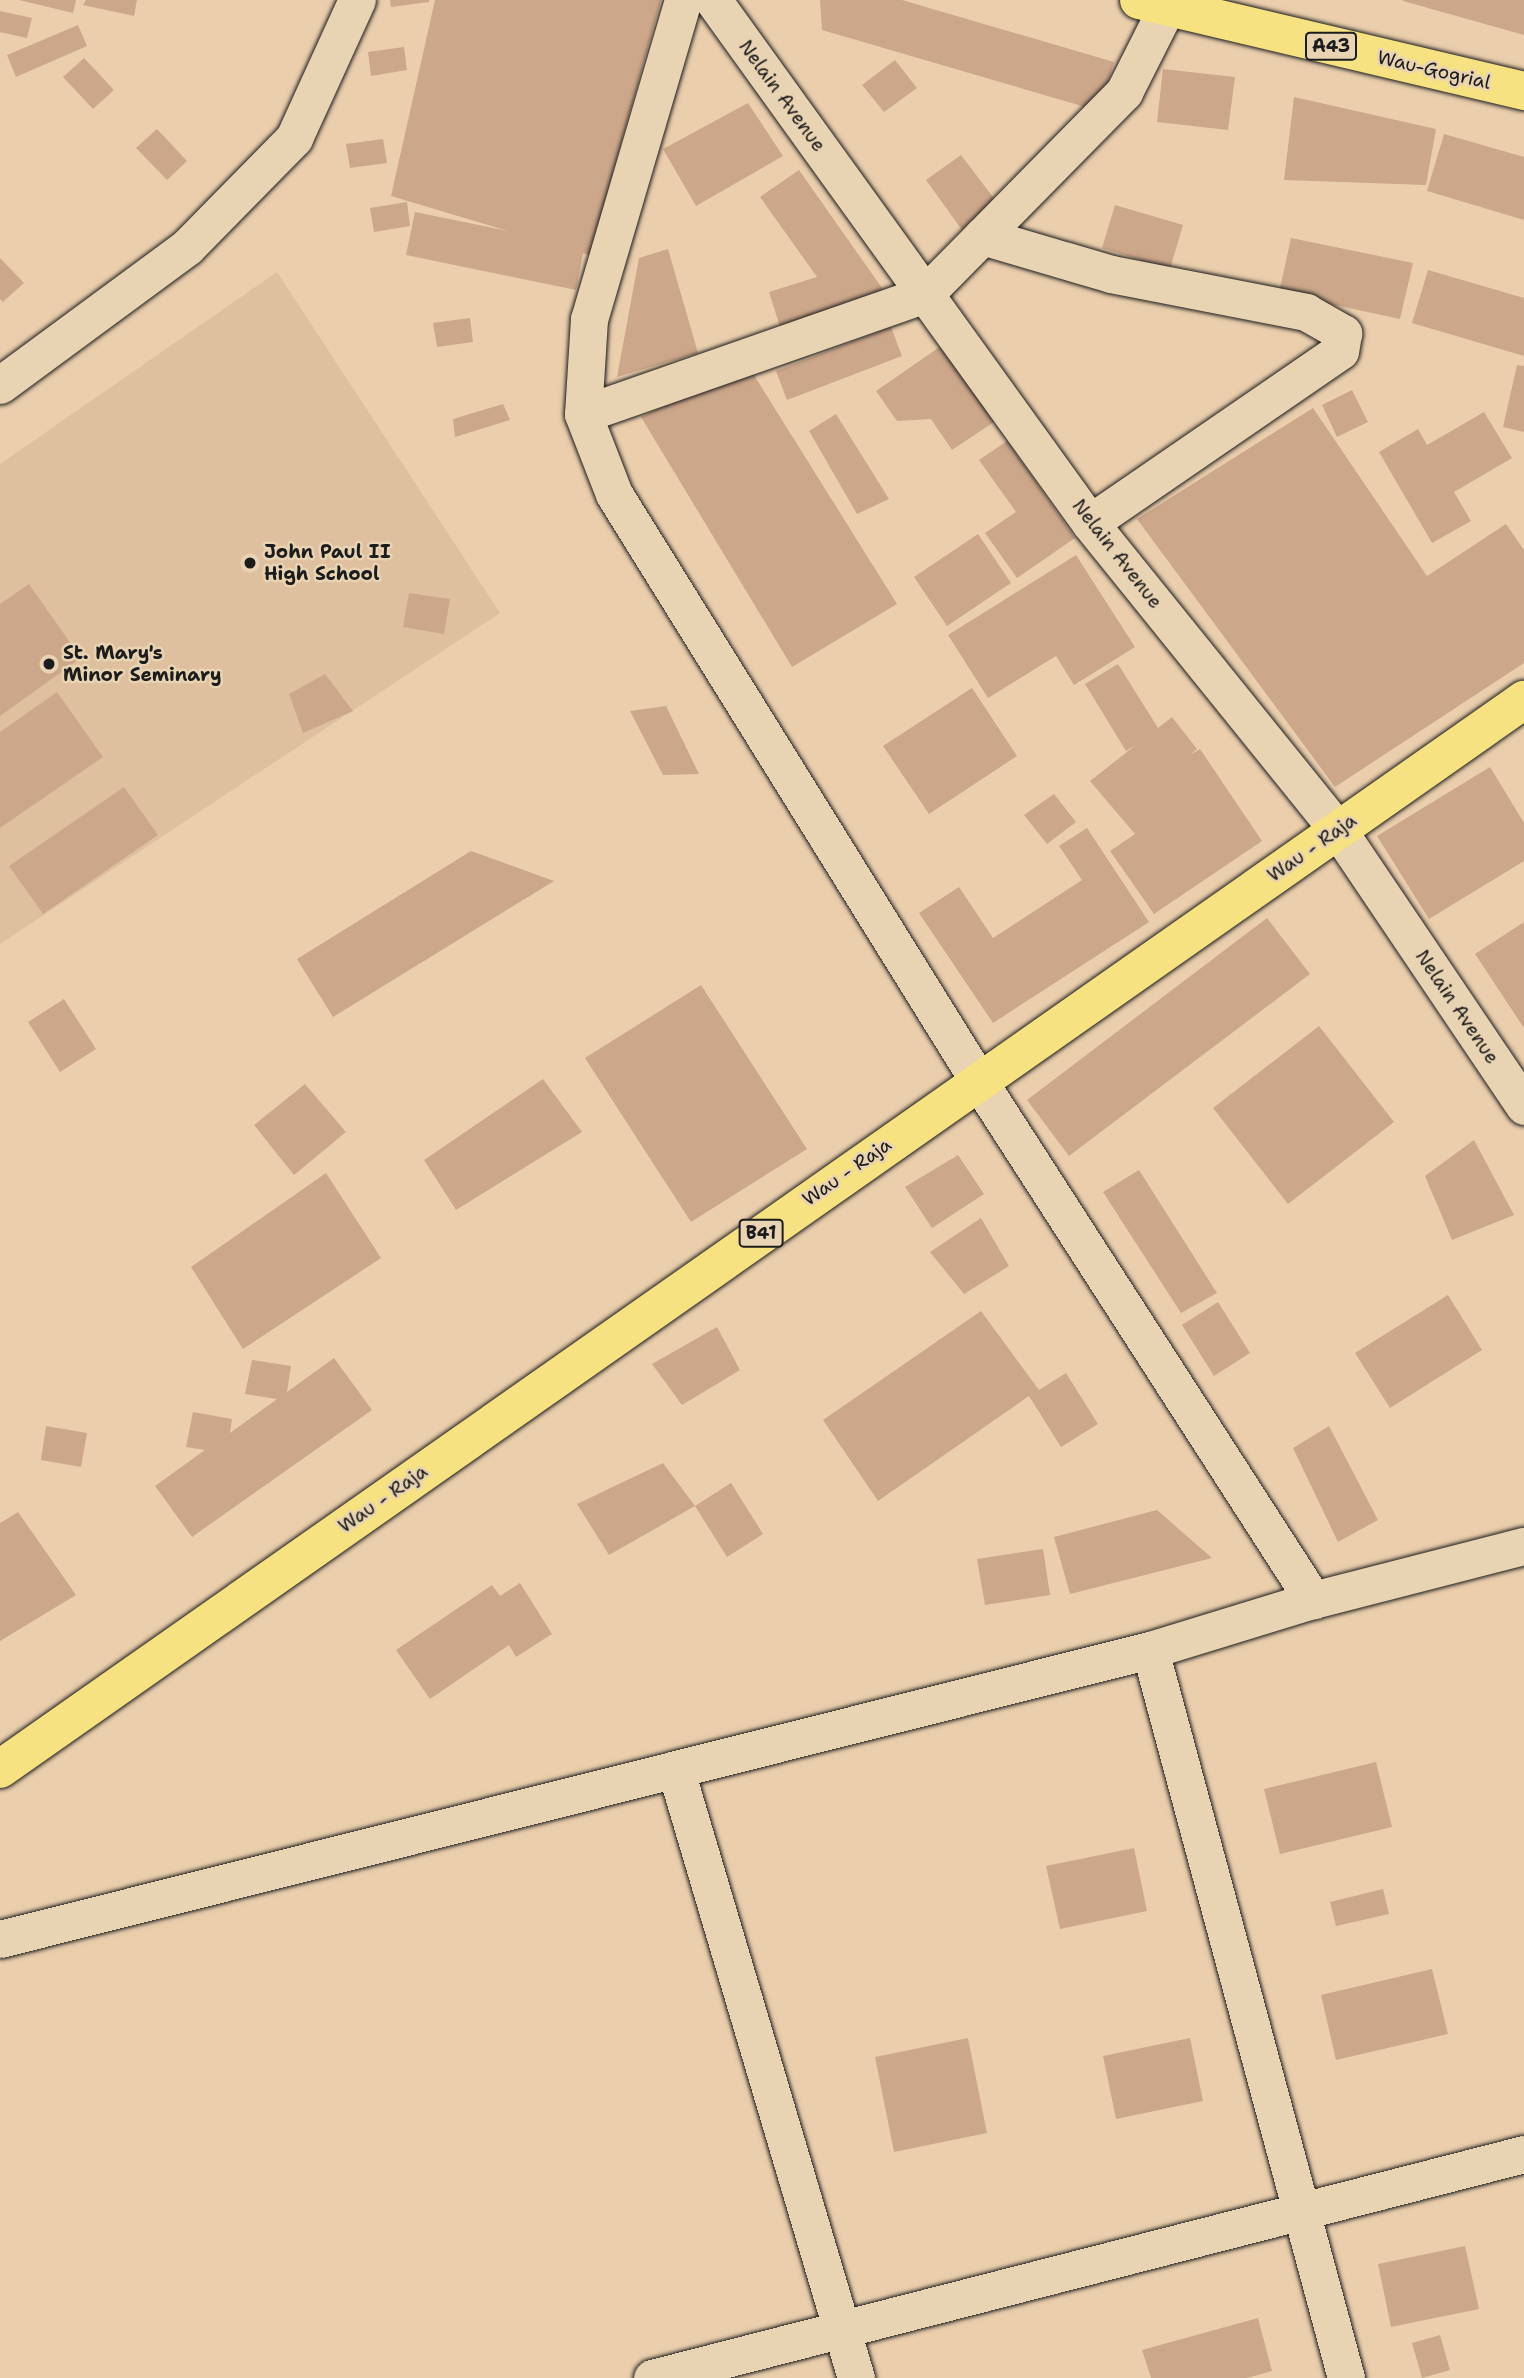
<!DOCTYPE html>
<html>
<head>
<meta charset="utf-8">
<style>
	body { margin:0 }
	#map { position:relative; width:1524px; height:2378px; overflow:hidden; background:#ebcfad; font-family:"Shantell Sans",sans-serif }
	div>[style] { position:absolute }
	.built>* { inset:0; background:#dec09f }
	.building>* { inset:0; background:#cca78a }
	.roads { filter:drop-shadow(0 0 2px #1c1c1c) drop-shadow(0 0 2px #1c1c1c) }
	.minor>* { height:37px; margin:-18.5px; padding:0 18.5px; transform-origin:18.5px; border-radius:18.5px; background:#e8d3b2 }
	.primary>* { height:38px; margin:-19px; padding:0 19px; transform-origin:19px; border-radius:19px; background:#f6e281 }
	.dots>* { width:19px; height:19px; translate:-50% -50%; box-sizing:border-box; border:4px solid #e8d3b2; border-radius:50% }
	span { translate:-50% -50%; white-space:nowrap; text-align:center; line-height:1.15; -webkit-text-stroke:5px #e8d3b2; paint-order:stroke }
	.shield-label span { padding:2px 5px; background:#e8d3b2; border:2px solid; border-radius:5px; -webkit-text-stroke-width:0 }
	.shield-label { font-size:18px; color:#1c1c1c; font-weight:700 }
	.street-label { font-size:19px; color:#1c1c1c }
	.poi-label { font-size:19px; color:#1c1c1c; font-weight:700 }
	.left { translate:0 -50%; text-align:left }
</style>
</head>
<body>
<div id="map">
	<div class="built">
		<div style="clip-path:polygon(277px 272px,500px 613px,0 944px,0 464px)"></div>
	</div>
	<div class="building">
		<div style="clip-path:polygon(19px 0,76px 0,73px 13px)"></div>
		<div style="clip-path:polygon(86px 0,137px 0,134px 16px,83px 5px)"></div>
		<div style="clip-path:polygon(390px 0,429px 0,429px 2px,391px 7px)"></div>
		<div style="clip-path:polygon(435px 0,661px 0,590px 255px,583px 253px,576px 290px,406px 255px,415px 212px,508px 231px,391px 196px)"></div>
		<div style="clip-path:polygon(820px 0,902px 0,1114px 62px,1099px 111px,822px 30px)"></div>
		<div style="clip-path:polygon(1403px 0,1524px 0,1524px 35px,1403px 1px)"></div>
		<div style="clip-path:polygon(0 11px,32px 18px,27px 38px,0 32px)"></div>
		<div style="clip-path:polygon(78px 25px,87px 46px,16px 77px,7px 55px)"></div>
		<div style="clip-path:polygon(404px 47px,407px 70px,371px 76px,368px 52px)"></div>
		<div style="clip-path:polygon(84px 58px,114px 90px,93px 109px,63px 77px)"></div>
		<div style="clip-path:polygon(895px 60px,917px 88px,884px 112px,862px 85px)"></div>
		<div style="clip-path:polygon(1163px 69px,1235px 77px,1228px 130px,1157px 122px)"></div>
		<div style="clip-path:polygon(1294px 97px,1436px 129px,1426px 185px,1284px 180px)"></div>
		<div style="clip-path:polygon(748px 103px,783px 156px,696px 206px,663px 149px)"></div>
		<div style="clip-path:polygon(157px 129px,187px 161px,167px 180px,136px 148px)"></div>
		<div style="clip-path:polygon(1444px 134px,1524px 157px,1524px 220px,1427px 191px)"></div>
		<div style="clip-path:polygon(383px 139px,387px 163px,350px 168px,346px 144px)"></div>
		<div style="clip-path:polygon(961px 155px,996px 201px,962px 230px,926px 180px)"></div>
		<div style="clip-path:polygon(799px 170px,889px 298px,782px 333px,769px 292px,817px 277px,760px 197px)"></div>
		<div style="clip-path:polygon(407px 202px,410px 226px,374px 232px,370px 208px)"></div>
		<div style="clip-path:polygon(1115px 205px,1183px 225px,1170px 269px,1102px 248px)"></div>
		<div style="clip-path:polygon(1291px 238px,1413px 263px,1400px 319px,1279px 293px)"></div>
		<div style="clip-path:polygon(668px 249px,698px 353px,617px 377px,639px 258px)"></div>
		<div style="clip-path:polygon(0 258px,24px 283px,3px 302px,0 299px)"></div>
		<div style="clip-path:polygon(1428px 270px,1524px 298px,1524px 356px,1412px 323px)"></div>
		<div style="clip-path:polygon(470px 318px,473px 342px,437px 347px,433px 323px)"></div>
		<div style="clip-path:polygon(891px 327px,902px 356px,787px 400px,776px 371px)"></div>
		<div style="clip-path:polygon(941px 346px,994px 422px,952px 450px,931px 419px,897px 421px,876px 391px)"></div>
		<div style="clip-path:polygon(747px 364px,897px 604px,792px 667px,641px 417px)"></div>
		<div style="clip-path:polygon(1517px 365px,1524px 366px,1524px 432px,1503px 427px)"></div>
		<div style="clip-path:polygon(1352px 390px,1368px 422px,1337px 437px,1322px 405px)"></div>
		<div style="clip-path:polygon(503px 404px,510px 420px,455px 437px,453px 419px)"></div>
		<div style="clip-path:polygon(1313px 408px,1427px 576px,1506px 524px,1524px 550px,1524px 663px,1335px 787px,1137px 519px)"></div>
		<div style="clip-path:polygon(1484px 412px,1512px 458px,1454px 492px,1471px 521px,1432px 543px,1379px 452px,1418px 429px,1427px 445px)"></div>
		<div style="clip-path:polygon(836px 414px,889px 499px,857px 514px,809px 431px)"></div>
		<div style="clip-path:polygon(1007px 441px,1075px 538px,1017px 578px,985px 533px,1016px 512px,979px 460px)"></div>
		<div style="clip-path:polygon(978px 534px,1011px 583px,947px 626px,914px 577px)"></div>
		<div style="clip-path:polygon(1076px 555px,1135px 647px,1074px 685px,1056px 656px,988px 698px,948px 635px)"></div>
		<div style="clip-path:polygon(29px 584px,81px 658px,0 716px,0 604px)"></div>
		<div style="clip-path:polygon(409px 593px,450px 599px,444px 634px,403px 627px)"></div>
		<div style="clip-path:polygon(1118px 664px,1158px 728px,1172px 717px,1197px 749px,1190px 755px,1200px 749px,1262px 841px,1154px 914px,1110px 851px,1135px 834px,1090px 781px,1136px 745px,1126px 751px,1085px 684px)"></div>
		<div style="clip-path:polygon(325px 674px,353px 711px,303px 733px,289px 694px)"></div>
		<div style="clip-path:polygon(972px 688px,1017px 756px,929px 814px,883px 746px)"></div>
		<div style="clip-path:polygon(57px 692px,103px 757px,0 828px,0 732px)"></div>
		<div style="clip-path:polygon(666px 706px,699px 774px,663px 775px,630px 711px)"></div>
		<div style="clip-path:polygon(1490px 767px,1524px 823px,1524px 861px,1429px 919px,1377px 836px)"></div>
		<div style="clip-path:polygon(124px 787px,158px 835px,43px 914px,9px 866px)"></div>
		<div style="clip-path:polygon(1054px 794px,1076px 822px,1047px 844px,1024px 815px)"></div>
		<div style="clip-path:polygon(1087px 828px,1149px 922px,993px 1023px,919px 913px,959px 887px,993px 938px,1082px 880px,1059px 846px)"></div>
		<div style="clip-path:polygon(471px 851px,554px 881px,333px 1017px,297px 959px)"></div>
		<div style="clip-path:polygon(1267px 918px,1310px 974px,1069px 1156px,1027px 1100px)"></div>
		<div style="clip-path:polygon(1524px 922px,1524px 1028px,1475px 954px)"></div>
		<div style="clip-path:polygon(701px 985px,807px 1149px,691px 1222px,585px 1058px)"></div>
		<div style="clip-path:polygon(64px 999px,96px 1049px,60px 1072px,28px 1022px)"></div>
		<div style="clip-path:polygon(1319px 1026px,1394px 1122px,1288px 1204px,1213px 1108px)"></div>
		<div style="clip-path:polygon(543px 1079px,582px 1132px,456px 1210px,424px 1160px)"></div>
		<div style="clip-path:polygon(305px 1084px,346px 1132px,294px 1175px,254px 1125px)"></div>
		<div style="clip-path:polygon(1474px 1140px,1514px 1215px,1452px 1240px,1425px 1176px)"></div>
		<div style="clip-path:polygon(958px 1155px,984px 1194px,932px 1228px,905px 1187px)"></div>
		<div style="clip-path:polygon(1139px 1170px,1217px 1293px,1181px 1313px,1103px 1192px)"></div>
		<div style="clip-path:polygon(326px 1173px,381px 1258px,243px 1349px,191px 1267px)"></div>
		<div style="clip-path:polygon(981px 1218px,1009px 1266px,964px 1294px,930px 1252px)"></div>
		<div style="clip-path:polygon(1448px 1295px,1482px 1350px,1390px 1408px,1355px 1353px)"></div>
		<div style="clip-path:polygon(1218px 1302px,1250px 1353px,1214px 1376px,1182px 1325px)"></div>
		<div style="clip-path:polygon(981px 1311px,1039px 1390px,1066px 1373px,1098px 1424px,1061px 1447px,1029px 1396px,878px 1501px,823px 1420px)"></div>
		<div style="clip-path:polygon(717px 1327px,740px 1370px,682px 1405px,652px 1364px)"></div>
		<div style="clip-path:polygon(334px 1358px,372px 1410px,192px 1537px,155px 1486px,205px 1450px,186px 1447px,193px 1412px,232px 1419px,230px 1433px,277px 1399px,245px 1394px,252px 1360px,291px 1366px,287px 1392px)"></div>
		<div style="clip-path:polygon(46px 1426px,87px 1433px,81px 1467px,41px 1460px)"></div>
		<div style="clip-path:polygon(1329px 1426px,1378px 1520px,1338px 1542px,1293px 1448px)"></div>
		<div style="clip-path:polygon(663px 1463px,695px 1506px,609px 1555px,577px 1504px)"></div>
		<div style="clip-path:polygon(731px 1483px,763px 1534px,727px 1557px,695px 1506px)"></div>
		<div style="clip-path:polygon(1157px 1510px,1212px 1558px,1070px 1594px,1054px 1537px)"></div>
		<div style="clip-path:polygon(18px 1512px,76px 1595px,0 1641px,0 1523px)"></div>
		<div style="clip-path:polygon(1043px 1549px,1050px 1595px,985px 1605px,977px 1559px)"></div>
		<div style="clip-path:polygon(520px 1583px,552px 1634px,516px 1657px,509px 1645px,430px 1699px,396px 1650px,492px 1585px,500px 1596px)"></div>
		<div style="clip-path:polygon(1376px 1762px,1392px 1827px,1280px 1854px,1264px 1789px)"></div>
		<div style="clip-path:polygon(1134px 1848px,1147px 1911px,1060px 1929px,1046px 1866px)"></div>
		<div style="clip-path:polygon(1383px 1889px,1389px 1914px,1336px 1926px,1330px 1902px)"></div>
		<div style="clip-path:polygon(1432px 1969px,1448px 2034px,1336px 2060px,1321px 1995px)"></div>
		<div style="clip-path:polygon(968px 2038px,987px 2133px,894px 2152px,875px 2057px)"></div>
		<div style="clip-path:polygon(1190px 2038px,1203px 2101px,1116px 2119px,1103px 2056px)"></div>
		<div style="clip-path:polygon(1465px 2246px,1479px 2309px,1391px 2327px,1378px 2264px)"></div>
		<div style="clip-path:polygon(1258px 2318px,1272px 2371px,1247px 2378px,1151px 2378px,1142px 2350px)"></div>
		<div style="clip-path:polygon(1440px 2335px,1450px 2370px,1422px 2378px,1412px 2343px)"></div>
	</div>
	<div class="roads">
		<div class="minor">
			<div style="left:683px;top:0;width:333px;rotate:106.4deg"></div>
			<div style="left:589px;top:319px;width:95px;rotate:93.6deg"></div>
			<div style="left:583px;top:414px;width:86px;rotate:68.8deg"></div>
			<div style="left:614px;top:494px;width:690px;rotate:58.15deg"></div>
			<div style="left:978px;top:1080px;width:619px;rotate:57.21deg"></div>
			<div style="left:713px;top:0;width:645px;rotate:54.21deg"></div>
			<div style="left:1090px;top:523px;width:395px;rotate:51.1deg"></div>
			<div style="left:1338px;top:830px;width:333px;rotate:56deg"></div>
			<div style="left:982px;top:236px;width:134px;rotate:16.4deg"></div>
			<div style="left:1111px;top:274px;width:199px;rotate:11deg"></div>
			<div style="left:1306px;top:312px;width:43px;rotate:29.6deg"></div>
			<div style="left:1343px;top:333px;width:18px;rotate:99deg"></div>
			<div style="left:1340px;top:351px;width:303px;rotate:145.5deg"></div>
			<div style="left:0;top:385px;width:232px;rotate:-36.4deg"></div>
			<div style="left:187px;top:247px;width:153px;rotate:-45.5deg"></div>
			<div style="left:294px;top:138px;width:152px;rotate:-65.5deg"></div>
			<div style="left:583px;top:414px;width:362px;rotate:-19.3deg"></div>
			<div style="left:925px;top:294px;width:284px;rotate:-45.4deg"></div>
			<div style="left:1124px;top:92px;width:95px;rotate:-63.2deg"></div>
			<div style="left:1150px;top:1650px;width:754px;rotate:74.93deg"></div>
			<div style="left:676px;top:1771px;width:633px;rotate:73.48deg"></div>
			<div style="left:0;top:1939px;width:1186px;rotate:-14.11deg"></div>
			<div style="left:1150px;top:1650px;width:170px;rotate:-17.1deg"></div>
			<div style="left:1313px;top:1600px;width:218px;rotate:-14.4deg"></div>
			<div style="left:652px;top:2378px;width:900px;rotate:-14.41deg"></div>
		</div>
		<div class="primary">
			<div style="left:1139px;top:0;width:396px;rotate:13.3deg"></div>
			<div style="left:0;top:1769px;width:1862px;rotate:-35.05deg"></div>
		</div>
	</div>
	<div class="dots">
		<div style="left:250px;top:563px;background:#1c1c1c"></div>
		<div style="left:49px;top:664px;background:#1c1c1c"></div>
	</div>
	<div class="shield-label">
		<span style="left:1331px;top:46px">A43</span>
		<span style="left:761px;top:1233px">B41</span>
	</div>
	<div class="street-label">
		<span style="left:1434px;top:70px;rotate:13deg">Wau-Gogrial</span>
		<span style="left:782px;top:96px;rotate:54deg">Nelain Avenue</span>
		<span style="left:1117px;top:554px;rotate:52deg">Nelain Avenue</span>
		<span style="left:1312px;top:848px;rotate:-35deg">Wau - Raja</span>
		<span style="left:1457px;top:1007px;rotate:56deg">Nelain Avenue</span>
		<span style="left:847px;top:1172px;rotate:-35deg">Wau - Raja</span>
		<span style="left:383px;top:1499px;rotate:-35deg">Wau - Raja</span>
	</div>
	<div class="poi-label">
		<span class="left" style="left:264px;top:563px">John Paul II<br>High School</span>
		<span class="left" style="left:63px;top:664px">St. Mary's<br>Minor Seminary</span>
	</div>
</div>
</body>
</html>
